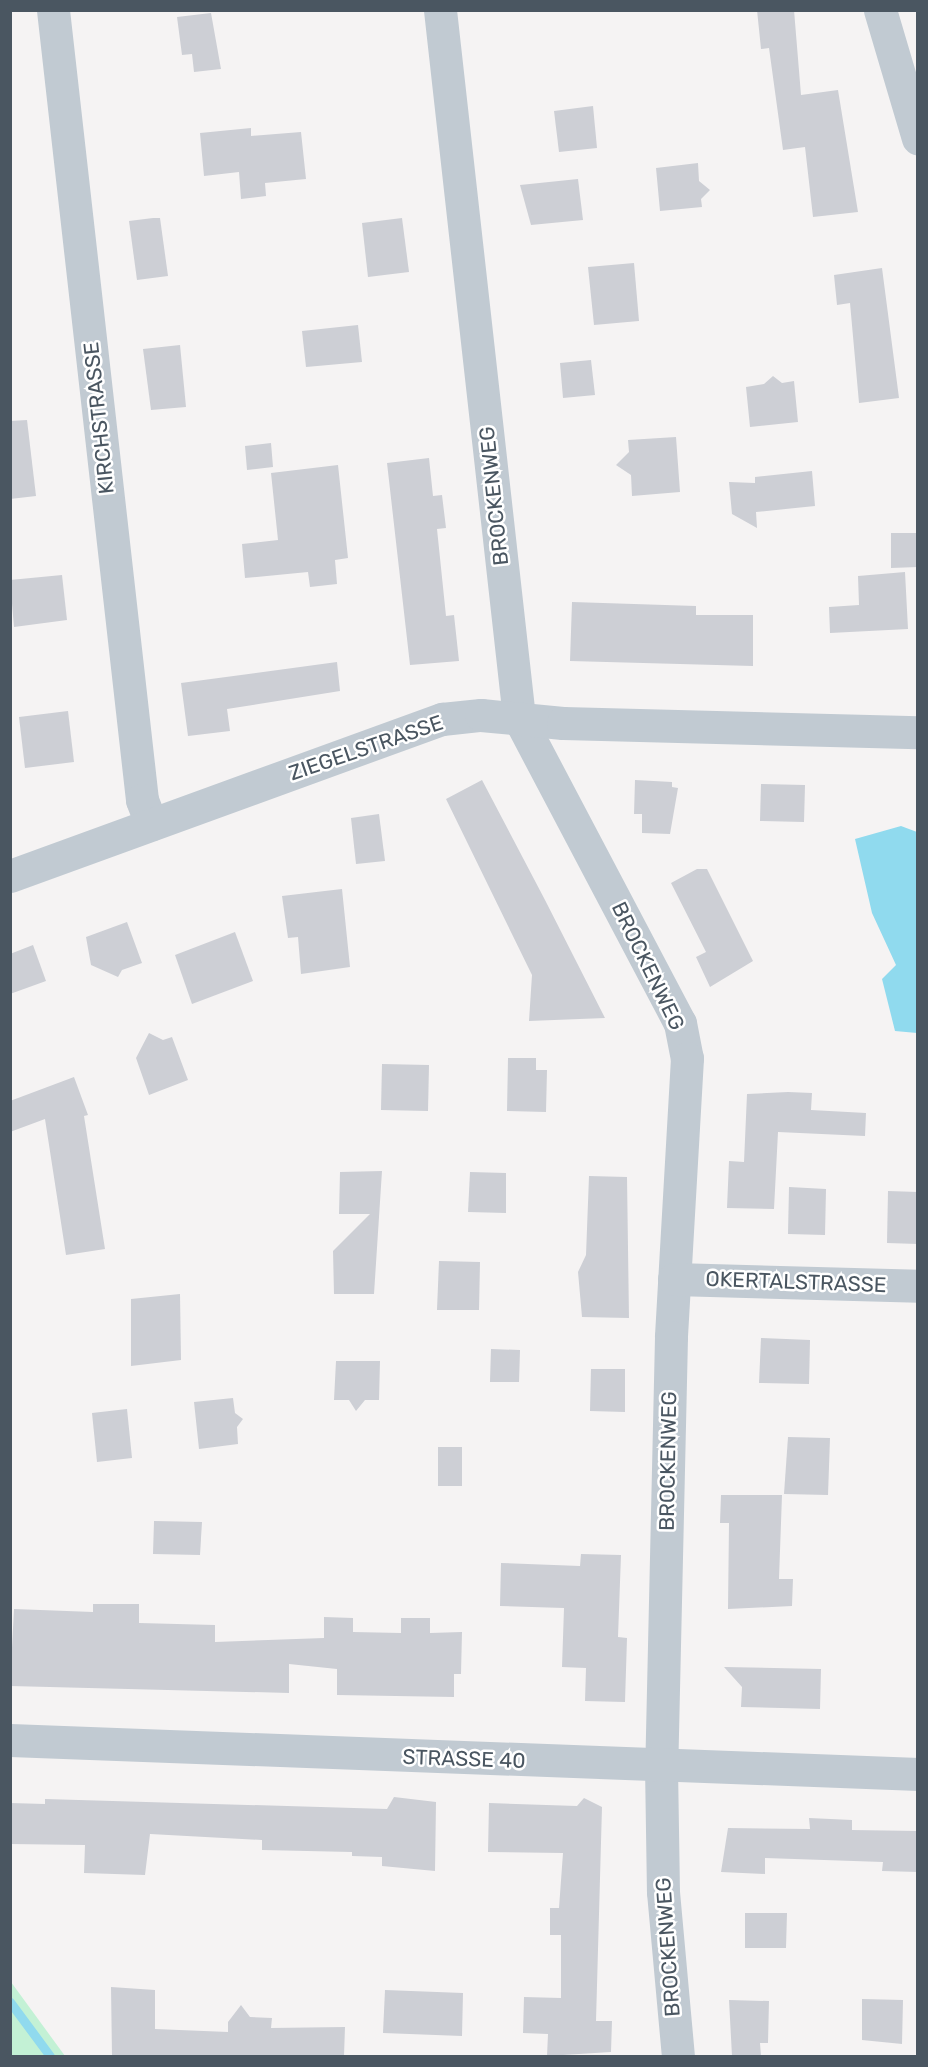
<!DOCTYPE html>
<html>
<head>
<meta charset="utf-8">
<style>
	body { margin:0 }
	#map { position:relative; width:928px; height:2067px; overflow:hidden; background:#f5f3f3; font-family:Rubik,sans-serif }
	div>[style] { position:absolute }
	.green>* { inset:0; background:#c3f1d5 }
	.water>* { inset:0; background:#90daee }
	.stream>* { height:9px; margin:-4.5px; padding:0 4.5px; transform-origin:4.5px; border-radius:4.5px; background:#90daee }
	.building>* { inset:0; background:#cdcfd5 }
	.minor>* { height:33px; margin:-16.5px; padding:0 16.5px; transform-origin:16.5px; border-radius:16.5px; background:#c1cad2 }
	span { translate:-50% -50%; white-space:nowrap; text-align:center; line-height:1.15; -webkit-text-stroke:5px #fff; paint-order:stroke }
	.street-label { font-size:21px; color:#4a5661 }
	.frame { position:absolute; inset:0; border:12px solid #4a5661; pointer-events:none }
</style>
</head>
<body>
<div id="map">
	<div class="green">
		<div style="clip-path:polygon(11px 1982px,65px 2056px,11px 2056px)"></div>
	</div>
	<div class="water">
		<div style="clip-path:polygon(901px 826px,917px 832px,917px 1033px,895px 1031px,882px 979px,896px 965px,872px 913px,855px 839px)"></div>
	</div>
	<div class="stream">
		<div style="left:10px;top:2002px;width:67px;rotate:53.5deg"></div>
	</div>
	<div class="building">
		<div style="clip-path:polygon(757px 10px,794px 10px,801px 95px,838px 90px,858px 212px,813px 217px,805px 147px,783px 150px,769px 48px,761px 49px)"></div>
		<div style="clip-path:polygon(211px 13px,221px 69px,194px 72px,192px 54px,182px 55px,177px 17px)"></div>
		<div style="clip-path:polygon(593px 106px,597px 148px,559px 152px,554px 111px)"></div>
		<div style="clip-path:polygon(251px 128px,251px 136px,301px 132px,306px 179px,265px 183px,266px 196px,241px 199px,239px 172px,204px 176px,200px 133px)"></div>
		<div style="clip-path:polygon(698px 163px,699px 181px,710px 190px,701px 199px,702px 207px,660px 211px,656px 168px)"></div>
		<div style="clip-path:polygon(578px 179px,583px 220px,531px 225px,520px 185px)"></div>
		<div style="clip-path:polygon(153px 218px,160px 218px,168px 276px,137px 280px,129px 221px)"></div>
		<div style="clip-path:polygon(402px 218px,409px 272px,368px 277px,362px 223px)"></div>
		<div style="clip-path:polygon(634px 263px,639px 321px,594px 325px,588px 267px)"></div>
		<div style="clip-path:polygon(882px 268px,899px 398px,859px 403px,850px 303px,837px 305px,834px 275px)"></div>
		<div style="clip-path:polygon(358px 325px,362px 362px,306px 367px,302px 331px)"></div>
		<div style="clip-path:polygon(180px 345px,186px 407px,151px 410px,143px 349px)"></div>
		<div style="clip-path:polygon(591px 360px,595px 395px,563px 398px,560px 363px)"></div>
		<div style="clip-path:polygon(773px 376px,782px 383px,794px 381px,798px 422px,750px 427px,746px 387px,764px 384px)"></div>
		<div style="clip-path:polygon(27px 420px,36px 496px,10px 499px,10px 421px)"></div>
		<div style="clip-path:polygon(676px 437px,680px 492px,632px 496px,631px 475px,616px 465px,629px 452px,628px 440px)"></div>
		<div style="clip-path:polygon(271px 443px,273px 467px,247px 470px,245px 446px)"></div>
		<div style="clip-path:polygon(429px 458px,433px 496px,442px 495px,446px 528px,437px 529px,446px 616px,454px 615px,459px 661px,410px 665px,387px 463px)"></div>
		<div style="clip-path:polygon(338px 465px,348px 558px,335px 560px,337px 584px,310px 587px,308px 572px,245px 578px,242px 544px,278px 540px,271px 473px)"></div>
		<div style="clip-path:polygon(812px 471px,815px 506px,756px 512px,757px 528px,732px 514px,729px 482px,755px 483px,755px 477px)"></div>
		<div style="clip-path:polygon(891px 533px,918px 533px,918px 567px,891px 568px)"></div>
		<div style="clip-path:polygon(905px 572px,908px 629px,830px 633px,829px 607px,859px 605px,858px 576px)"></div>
		<div style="clip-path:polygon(62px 575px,67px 620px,14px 627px,10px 580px)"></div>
		<div style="clip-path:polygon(572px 602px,696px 606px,696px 615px,753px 615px,753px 666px,570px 661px)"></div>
		<div style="clip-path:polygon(337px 662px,340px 691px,227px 709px,230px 731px,188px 736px,181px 683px)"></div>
		<div style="clip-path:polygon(68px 711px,74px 762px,25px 768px,19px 717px)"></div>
		<div style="clip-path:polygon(482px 780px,545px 900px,605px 1018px,529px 1021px,532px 975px,446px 799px)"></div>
		<div style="clip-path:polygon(635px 780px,672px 782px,672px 787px,678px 788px,670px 834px,642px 833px,642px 814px,634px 814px)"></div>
		<div style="clip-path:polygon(761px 784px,805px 785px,804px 822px,760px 821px)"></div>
		<div style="clip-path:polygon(379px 814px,385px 861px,356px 864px,351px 818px)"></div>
		<div style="clip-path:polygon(697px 869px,707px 869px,753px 961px,710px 987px,696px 957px,706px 952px,671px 883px)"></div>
		<div style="clip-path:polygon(342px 889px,350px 967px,301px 974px,298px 937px,288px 938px,282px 896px)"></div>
		<div style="clip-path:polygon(127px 922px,142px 963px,122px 970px,118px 977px,91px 965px,86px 937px)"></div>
		<div style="clip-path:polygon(235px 932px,253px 981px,192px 1004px,175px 955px)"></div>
		<div style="clip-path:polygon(33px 945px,46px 981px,10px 994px,10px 954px)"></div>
		<div style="clip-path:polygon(149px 1033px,163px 1040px,172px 1037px,188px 1080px,149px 1095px,136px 1058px)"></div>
		<div style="clip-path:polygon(508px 1058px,536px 1058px,536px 1070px,547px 1070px,546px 1112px,507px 1111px)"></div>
		<div style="clip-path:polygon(382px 1064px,429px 1065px,428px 1111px,381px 1110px)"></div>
		<div style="clip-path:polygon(74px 1077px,88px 1115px,84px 1116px,105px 1249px,66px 1255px,45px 1119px,10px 1132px,10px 1101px)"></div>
		<div style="clip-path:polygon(788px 1092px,812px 1093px,811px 1110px,866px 1113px,865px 1136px,778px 1132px,774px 1209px,727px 1208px,729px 1161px,744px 1162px,747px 1094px)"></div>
		<div style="clip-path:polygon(382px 1171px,374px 1294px,334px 1294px,333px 1251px,370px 1214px,339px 1214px,340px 1172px)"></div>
		<div style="clip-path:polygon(470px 1172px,506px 1173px,506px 1213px,468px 1212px)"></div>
		<div style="clip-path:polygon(589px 1176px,627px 1177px,629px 1318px,582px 1317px,578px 1272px,586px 1255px)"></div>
		<div style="clip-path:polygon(789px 1187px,826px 1189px,825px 1235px,788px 1234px)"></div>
		<div style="clip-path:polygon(888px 1191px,918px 1192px,918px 1244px,887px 1243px)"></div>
		<div style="clip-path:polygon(439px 1261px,480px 1262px,479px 1310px,437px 1310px)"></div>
		<div style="clip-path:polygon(180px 1294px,181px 1360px,131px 1366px,131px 1299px)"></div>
		<div style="clip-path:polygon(761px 1338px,810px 1340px,809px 1384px,759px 1383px)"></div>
		<div style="clip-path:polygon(491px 1349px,520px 1350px,519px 1382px,490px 1382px)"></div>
		<div style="clip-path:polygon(336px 1361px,380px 1361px,379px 1400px,365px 1400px,356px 1411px,349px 1400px,334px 1400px)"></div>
		<div style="clip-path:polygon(591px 1369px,625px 1369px,625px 1412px,590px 1411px)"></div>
		<div style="clip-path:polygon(233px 1398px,235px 1413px,243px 1419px,237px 1427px,238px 1444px,199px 1449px,194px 1402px)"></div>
		<div style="clip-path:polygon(127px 1409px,132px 1458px,97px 1462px,92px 1413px)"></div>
		<div style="clip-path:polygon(788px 1437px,830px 1438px,828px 1495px,784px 1494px)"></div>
		<div style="clip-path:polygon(438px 1447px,462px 1447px,462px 1486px,438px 1486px)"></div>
		<div style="clip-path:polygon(721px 1495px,782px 1495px,779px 1579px,793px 1579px,792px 1606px,728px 1609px,729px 1523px,720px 1523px)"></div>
		<div style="clip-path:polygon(154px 1521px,202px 1522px,200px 1555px,153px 1554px)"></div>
		<div style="clip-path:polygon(581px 1554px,621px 1555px,618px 1637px,627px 1638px,625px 1702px,585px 1701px,586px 1668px,562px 1667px,564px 1608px,500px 1606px,501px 1563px,580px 1566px)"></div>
		<div style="clip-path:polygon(93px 1604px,139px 1604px,139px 1623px,215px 1625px,215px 1642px,324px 1638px,324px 1617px,353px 1618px,353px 1632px,401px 1633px,401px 1618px,430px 1618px,430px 1633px,462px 1632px,461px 1674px,454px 1674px,454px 1697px,337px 1695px,337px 1669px,289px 1664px,289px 1693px,10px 1686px,14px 1609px,93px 1612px)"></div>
		<div style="clip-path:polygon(724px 1667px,821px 1669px,820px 1709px,741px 1707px,742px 1687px)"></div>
		<div style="clip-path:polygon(394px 1797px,436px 1802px,435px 1871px,382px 1866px,382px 1857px,352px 1856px,352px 1852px,262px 1850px,262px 1840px,150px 1834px,145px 1875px,84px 1873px,85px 1845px,10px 1844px,10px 1803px,45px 1804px,45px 1799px,387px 1809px)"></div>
		<div style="clip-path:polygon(584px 1798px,602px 1807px,596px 2021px,612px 2021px,611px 2052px,547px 2056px,548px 2034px,523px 2033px,524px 1997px,561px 1998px,561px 1935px,550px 1935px,550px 1908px,559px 1908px,563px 1853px,488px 1852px,489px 1803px,577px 1806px)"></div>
		<div style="clip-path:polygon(809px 1818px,852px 1820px,852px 1830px,918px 1831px,918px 1872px,882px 1871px,883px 1862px,765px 1858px,765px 1874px,721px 1872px,728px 1828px,810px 1829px)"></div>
		<div style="clip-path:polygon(745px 1913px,787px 1913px,786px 1948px,745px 1948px)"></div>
		<div style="clip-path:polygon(111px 1987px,155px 1990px,155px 2029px,228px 2032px,228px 2022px,241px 2005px,250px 2017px,272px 2018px,271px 2028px,345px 2027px,344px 2056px,112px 2056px)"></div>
		<div style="clip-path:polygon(385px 1990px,463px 1993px,462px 2036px,383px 2033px)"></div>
		<div style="clip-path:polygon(862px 1999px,903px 2000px,902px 2044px,862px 2040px)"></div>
		<div style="clip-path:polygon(729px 2000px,769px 2001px,768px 2043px,760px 2043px,761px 2056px,732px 2056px)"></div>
	</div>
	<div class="minor">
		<div style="left:53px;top:10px;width:795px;rotate:83.57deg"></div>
		<div style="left:142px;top:800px;width:26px;rotate:69deg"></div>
		<div style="left:440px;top:10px;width:712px;rotate:83.63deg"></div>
		<div style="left:519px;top:718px;width:345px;rotate:62.2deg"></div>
		<div style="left:680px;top:1023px;width:36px;rotate:79deg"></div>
		<div style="left:687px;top:1058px;width:279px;rotate:93.3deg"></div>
		<div style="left:671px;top:1337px;width:429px;rotate:91.3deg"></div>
		<div style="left:661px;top:1766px;width:126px;rotate:89.1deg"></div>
		<div style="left:663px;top:1892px;width:165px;rotate:84.8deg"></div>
		<div style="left:880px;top:10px;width:134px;rotate:73.5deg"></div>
		<div style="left:10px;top:876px;width:460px;rotate:-20deg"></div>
		<div style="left:442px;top:719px;width:39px;rotate:-6deg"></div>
		<div style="left:481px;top:715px;width:82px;rotate:5.6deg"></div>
		<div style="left:563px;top:723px;width:355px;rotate:1.5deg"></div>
		<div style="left:674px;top:1279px;width:244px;rotate:1.6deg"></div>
		<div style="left:10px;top:1740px;width:909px;rotate:2.14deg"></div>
	</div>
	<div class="street-label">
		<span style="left:99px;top:418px;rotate:-96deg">KIRCHSTRASSE</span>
		<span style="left:494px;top:496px;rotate:-96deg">BROCKENWEG</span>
		<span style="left:366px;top:748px;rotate:-19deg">ZIEGELSTRASSE</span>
		<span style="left:648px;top:966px;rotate:64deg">BROCKENWEG</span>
		<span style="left:796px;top:1282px;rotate:2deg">OKERTALSTRASSE</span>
		<span style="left:668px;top:1461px;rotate:-89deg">BROCKENWEG</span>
		<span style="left:464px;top:1759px;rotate:2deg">STRASSE 40</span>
		<span style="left:668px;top:1947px;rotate:-94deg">BROCKENWEG</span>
	</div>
	<div class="frame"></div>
</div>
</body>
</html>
